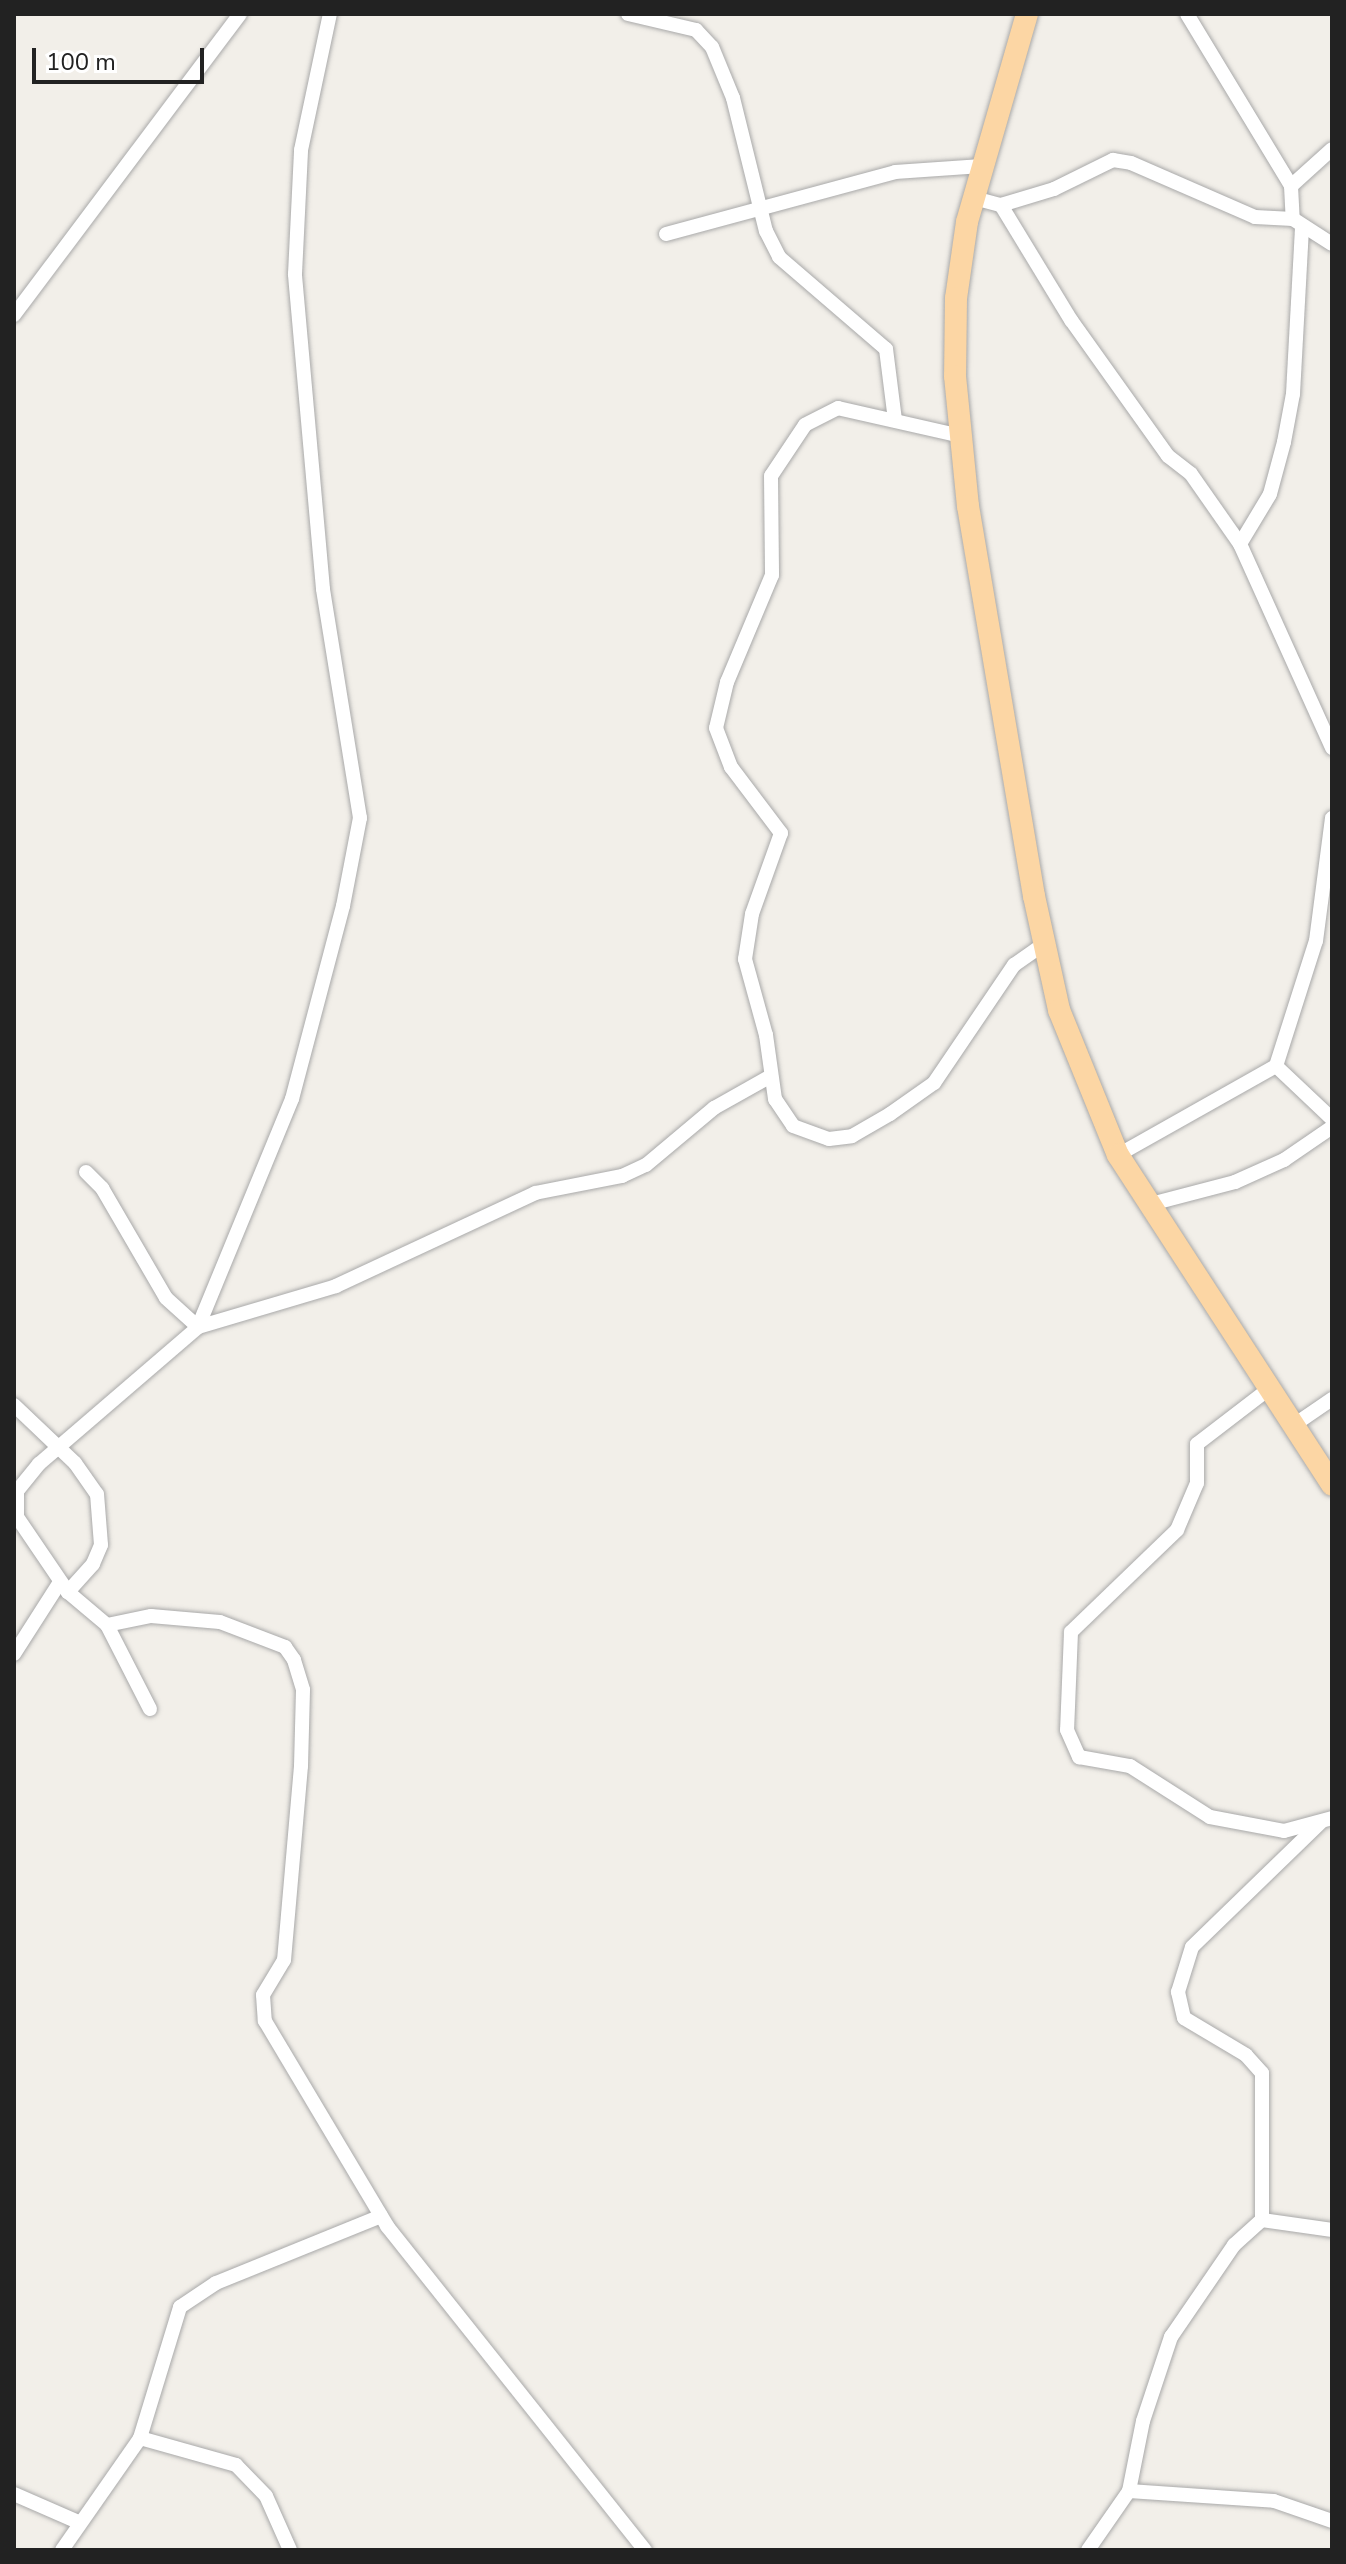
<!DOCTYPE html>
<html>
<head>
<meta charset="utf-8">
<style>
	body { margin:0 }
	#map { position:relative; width:1346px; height:2564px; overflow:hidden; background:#f2efe9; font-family:"Nunito Sans",sans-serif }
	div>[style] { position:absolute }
	.roads { filter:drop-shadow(0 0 2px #a9a9a9) drop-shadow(0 0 2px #a9a9a9) }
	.street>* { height:14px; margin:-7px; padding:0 7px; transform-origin:7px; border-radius:7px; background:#fff }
	.primary>* { height:22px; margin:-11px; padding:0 11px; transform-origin:11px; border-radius:11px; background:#fcd6a4 }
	span { translate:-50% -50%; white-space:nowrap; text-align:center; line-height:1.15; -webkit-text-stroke:7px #fff; paint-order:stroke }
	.frame { position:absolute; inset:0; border:16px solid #222; pointer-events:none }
	.scale { position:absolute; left:32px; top:48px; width:172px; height:36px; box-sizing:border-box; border:4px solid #222; border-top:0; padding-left:10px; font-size:24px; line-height:28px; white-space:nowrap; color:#222; -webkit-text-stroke:6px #fff; paint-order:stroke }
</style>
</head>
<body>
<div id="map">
	<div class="roads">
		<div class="street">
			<div style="left:628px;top:14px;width:70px;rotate:13.2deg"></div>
			<div style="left:696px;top:30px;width:23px;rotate:47deg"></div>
			<div style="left:712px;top:47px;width:55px;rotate:67.6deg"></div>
			<div style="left:733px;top:98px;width:137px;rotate:76.1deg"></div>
			<div style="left:766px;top:231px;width:29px;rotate:63deg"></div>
			<div style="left:779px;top:257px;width:141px;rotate:40.7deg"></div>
			<div style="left:886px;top:349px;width:72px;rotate:82.8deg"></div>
			<div style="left:1187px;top:14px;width:201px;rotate:58.8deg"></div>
			<div style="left:1291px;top:186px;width:33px;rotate:87deg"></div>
			<div style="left:1293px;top:219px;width:46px;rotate:32.7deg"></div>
			<div style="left:1291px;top:186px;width:55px;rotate:-42.1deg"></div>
			<div style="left:974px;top:198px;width:28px;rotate:15deg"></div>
			<div style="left:1001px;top:205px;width:55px;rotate:-16.8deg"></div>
			<div style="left:1054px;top:189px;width:66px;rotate:-26.2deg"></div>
			<div style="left:1113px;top:160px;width:18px;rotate:9deg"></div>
			<div style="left:1131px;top:163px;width:135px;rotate:23.5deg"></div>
			<div style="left:1255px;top:217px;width:38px;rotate:3deg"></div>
			<div style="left:1001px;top:205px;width:135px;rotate:58.7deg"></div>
			<div style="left:1071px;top:320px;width:167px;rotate:54.5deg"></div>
			<div style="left:1168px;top:456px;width:29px;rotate:38deg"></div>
			<div style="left:1191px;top:474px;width:85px;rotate:55deg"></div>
			<div style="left:1240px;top:544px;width:224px;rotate:65.7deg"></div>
			<div style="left:666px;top:234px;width:237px;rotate:-15.1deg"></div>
			<div style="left:895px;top:172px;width:87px;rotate:-3.9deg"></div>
			<div style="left:14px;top:315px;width:376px;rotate:-53.1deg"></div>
			<div style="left:961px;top:436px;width:126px;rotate:-167.2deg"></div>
			<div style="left:838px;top:408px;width:37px;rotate:153deg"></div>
			<div style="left:805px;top:425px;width:61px;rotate:123.7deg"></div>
			<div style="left:771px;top:476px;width:99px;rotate:89.4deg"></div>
			<div style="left:772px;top:575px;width:116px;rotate:112.8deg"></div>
			<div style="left:727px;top:682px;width:47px;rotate:103.4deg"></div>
			<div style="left:716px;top:728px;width:42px;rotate:69deg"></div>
			<div style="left:731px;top:767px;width:83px;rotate:52.9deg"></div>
			<div style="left:781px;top:833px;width:86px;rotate:109.7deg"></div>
			<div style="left:752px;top:914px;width:46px;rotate:98.8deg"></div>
			<div style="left:745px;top:959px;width:79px;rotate:74.6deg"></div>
			<div style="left:766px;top:1035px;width:65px;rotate:82deg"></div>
			<div style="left:775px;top:1099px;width:32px;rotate:56deg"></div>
			<div style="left:793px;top:1126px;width:38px;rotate:20deg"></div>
			<div style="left:829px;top:1139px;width:23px;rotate:-7deg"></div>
			<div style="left:852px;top:1136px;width:44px;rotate:-30.1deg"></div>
			<div style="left:890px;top:1114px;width:54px;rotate:-35.2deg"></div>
			<div style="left:934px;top:1083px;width:143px;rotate:-55.9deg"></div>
			<div style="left:1014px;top:965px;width:37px;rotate:-35deg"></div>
			<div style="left:1240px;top:544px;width:58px;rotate:-59deg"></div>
			<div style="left:1270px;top:494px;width:54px;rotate:-74.9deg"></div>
			<div style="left:1284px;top:442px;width:49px;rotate:-79.4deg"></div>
			<div style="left:1293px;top:394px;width:167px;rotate:-86.9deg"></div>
			<div style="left:1276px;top:1066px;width:131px;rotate:-72.3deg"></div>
			<div style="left:1316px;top:941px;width:124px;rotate:-82.6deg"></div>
			<div style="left:1118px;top:1155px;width:181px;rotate:-29.4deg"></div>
			<div style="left:1276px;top:1066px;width:77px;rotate:43.4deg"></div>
			<div style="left:86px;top:1172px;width:23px;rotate:45deg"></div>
			<div style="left:102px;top:1188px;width:127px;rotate:59.8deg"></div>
			<div style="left:166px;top:1298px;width:43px;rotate:42.2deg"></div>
			<div style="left:1147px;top:1205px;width:91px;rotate:-14.6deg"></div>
			<div style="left:1235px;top:1182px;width:54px;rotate:-24.2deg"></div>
			<div style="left:1284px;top:1160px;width:58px;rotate:-34.5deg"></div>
			<div style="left:198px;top:1327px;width:247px;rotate:-67.6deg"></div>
			<div style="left:292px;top:1099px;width:200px;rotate:-75.2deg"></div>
			<div style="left:343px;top:906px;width:90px;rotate:-79.1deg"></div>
			<div style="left:360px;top:818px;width:232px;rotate:-99.2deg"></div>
			<div style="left:323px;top:589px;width:316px;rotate:-95.1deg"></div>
			<div style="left:295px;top:274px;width:124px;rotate:-87.2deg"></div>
			<div style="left:301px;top:150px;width:139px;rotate:-78deg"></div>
			<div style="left:1270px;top:1388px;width:92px;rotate:142.5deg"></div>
			<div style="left:1197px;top:1444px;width:39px;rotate:90deg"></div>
			<div style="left:1197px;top:1483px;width:51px;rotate:113.1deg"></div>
			<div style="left:1177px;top:1530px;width:147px;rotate:136.1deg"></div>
			<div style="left:1071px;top:1632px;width:98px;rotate:92.3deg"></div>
			<div style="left:1067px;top:1730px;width:30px;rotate:66deg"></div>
			<div style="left:1079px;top:1757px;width:52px;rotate:10deg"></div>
			<div style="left:1130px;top:1766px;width:95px;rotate:32.5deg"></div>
			<div style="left:1210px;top:1817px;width:75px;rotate:10.7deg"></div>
			<div style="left:1284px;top:1831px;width:50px;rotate:-15.2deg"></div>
			<div style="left:14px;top:1405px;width:84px;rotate:43.6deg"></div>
			<div style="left:75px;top:1463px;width:38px;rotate:55deg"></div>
			<div style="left:97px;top:1494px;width:51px;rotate:85.5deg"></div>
			<div style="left:101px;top:1545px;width:21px;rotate:113deg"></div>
			<div style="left:93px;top:1564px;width:38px;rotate:132deg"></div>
			<div style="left:1294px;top:1425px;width:46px;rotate:-34.4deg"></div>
			<div style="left:107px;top:1625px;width:45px;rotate:-11.6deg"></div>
			<div style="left:151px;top:1616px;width:69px;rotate:5deg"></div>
			<div style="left:220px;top:1622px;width:70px;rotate:21deg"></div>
			<div style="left:285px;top:1647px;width:16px;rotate:55deg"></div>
			<div style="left:294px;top:1660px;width:31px;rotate:73deg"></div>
			<div style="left:303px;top:1690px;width:76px;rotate:91.5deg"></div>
			<div style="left:301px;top:1766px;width:195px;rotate:95deg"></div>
			<div style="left:284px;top:1960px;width:41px;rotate:121deg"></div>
			<div style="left:263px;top:1995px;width:26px;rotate:86deg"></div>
			<div style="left:265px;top:2021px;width:239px;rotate:59.2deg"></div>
			<div style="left:387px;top:2226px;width:414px;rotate:51.5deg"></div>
			<div style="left:14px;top:1654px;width:85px;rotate:-57.4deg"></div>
			<div style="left:150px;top:1709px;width:94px;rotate:-117.1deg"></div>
			<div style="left:107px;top:1625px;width:51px;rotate:-139.8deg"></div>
			<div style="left:68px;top:1592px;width:91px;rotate:-124.2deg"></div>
			<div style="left:17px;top:1517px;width:26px;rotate:-90deg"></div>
			<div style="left:17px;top:1491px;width:35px;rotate:-51deg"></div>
			<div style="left:39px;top:1464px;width:210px;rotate:-40.7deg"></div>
			<div style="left:198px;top:1327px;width:144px;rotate:-16.5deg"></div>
			<div style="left:336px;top:1286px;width:220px;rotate:-25deg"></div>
			<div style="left:535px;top:1193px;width:89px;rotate:-11.1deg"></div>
			<div style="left:622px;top:1176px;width:26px;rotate:-25deg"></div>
			<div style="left:646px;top:1165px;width:89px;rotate:-40deg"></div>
			<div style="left:714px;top:1108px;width:65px;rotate:-29.3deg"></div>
			<div style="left:1262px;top:2220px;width:147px;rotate:-90deg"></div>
			<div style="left:1262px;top:2073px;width:24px;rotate:-132deg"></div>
			<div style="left:1246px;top:2055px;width:72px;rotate:-149.2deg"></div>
			<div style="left:1184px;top:2018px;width:27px;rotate:-103deg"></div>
			<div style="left:1178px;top:1992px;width:47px;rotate:-72.7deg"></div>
			<div style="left:1192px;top:1947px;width:180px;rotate:-44.1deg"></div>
			<div style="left:140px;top:2438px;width:100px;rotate:15.7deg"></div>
			<div style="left:236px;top:2465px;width:43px;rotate:45.9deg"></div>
			<div style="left:266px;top:2496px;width:59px;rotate:66deg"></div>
			<div style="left:1129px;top:2491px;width:145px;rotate:3.9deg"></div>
			<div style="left:1274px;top:2501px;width:61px;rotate:19deg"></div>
			<div style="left:14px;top:2494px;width:70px;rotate:23.6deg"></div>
			<div style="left:62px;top:2550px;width:136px;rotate:-55.1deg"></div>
			<div style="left:140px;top:2438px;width:137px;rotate:-73deg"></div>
			<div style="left:180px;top:2307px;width:43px;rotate:-33.7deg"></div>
			<div style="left:216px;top:2283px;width:178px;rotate:-22.1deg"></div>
			<div style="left:1088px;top:2550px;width:72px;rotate:-55.2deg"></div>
			<div style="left:1129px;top:2491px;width:71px;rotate:-78.7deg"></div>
			<div style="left:1143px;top:2421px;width:89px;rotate:-71.6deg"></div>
			<div style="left:1171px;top:2337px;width:112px;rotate:-55.6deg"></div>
			<div style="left:1234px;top:2245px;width:38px;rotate:-42deg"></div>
			<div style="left:1262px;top:2220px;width:71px;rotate:8.1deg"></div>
		</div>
		<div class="primary">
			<div style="left:1027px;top:14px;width:216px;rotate:106.1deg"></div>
			<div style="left:967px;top:222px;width:77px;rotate:98.2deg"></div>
			<div style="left:956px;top:298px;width:78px;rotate:90.7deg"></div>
			<div style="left:955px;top:376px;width:131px;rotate:84.3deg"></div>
			<div style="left:968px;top:506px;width:396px;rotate:80.4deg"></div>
			<div style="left:1034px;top:896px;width:117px;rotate:77.6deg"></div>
			<div style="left:1059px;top:1010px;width:157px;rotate:67.9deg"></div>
			<div style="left:1118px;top:1155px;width:393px;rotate:57deg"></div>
		</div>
	</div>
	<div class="frame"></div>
	<div class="scale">100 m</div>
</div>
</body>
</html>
